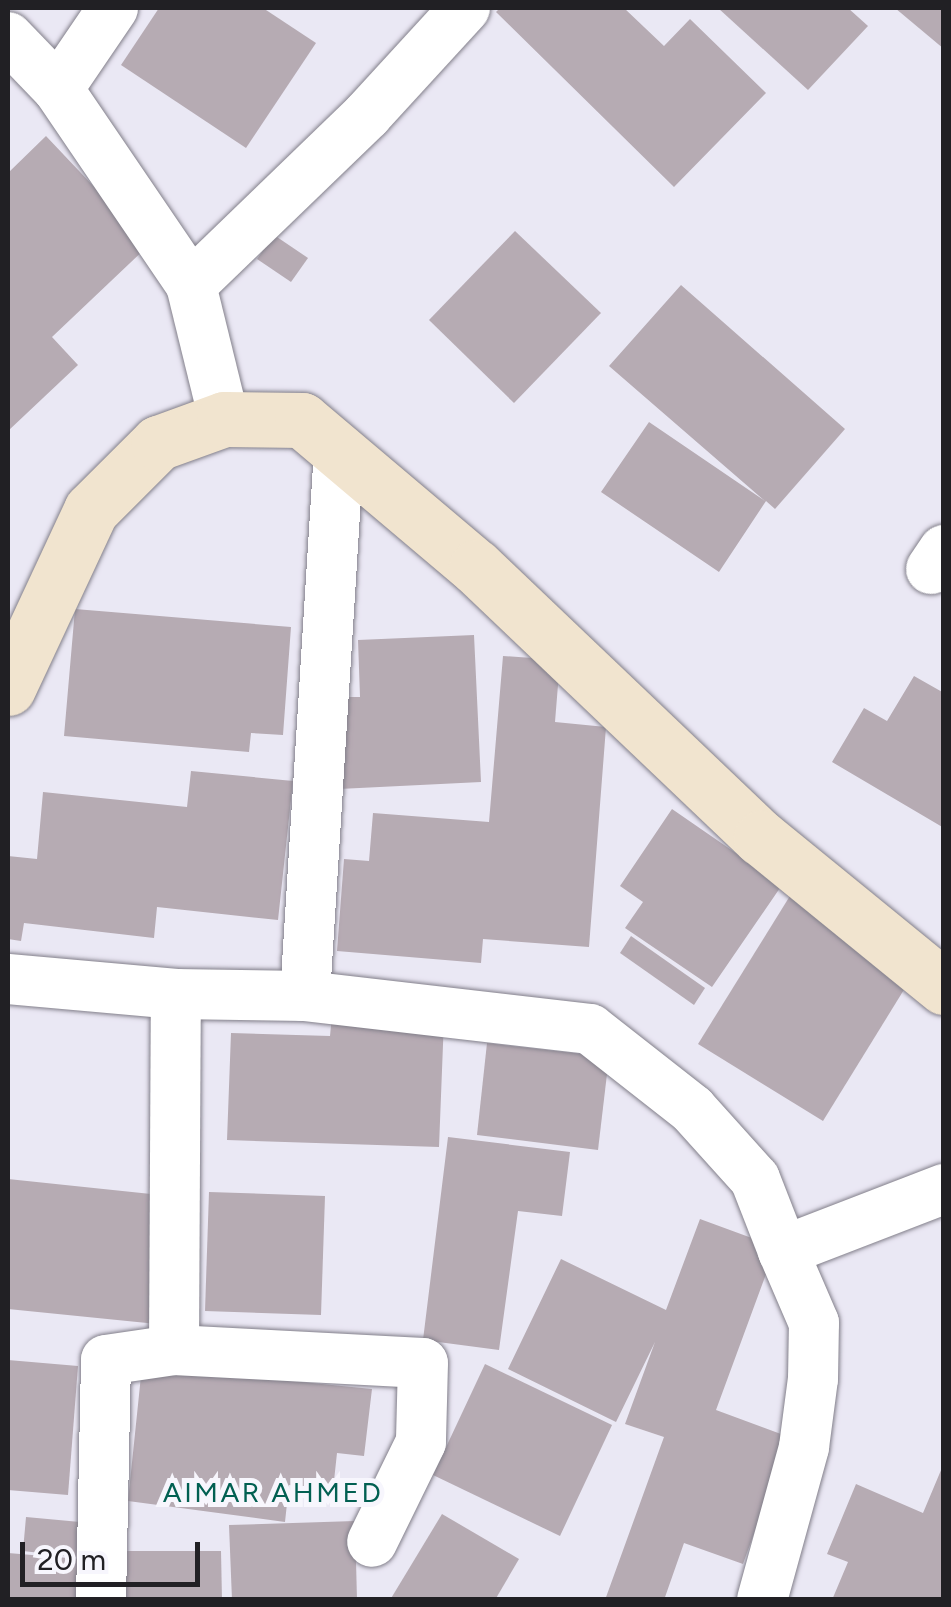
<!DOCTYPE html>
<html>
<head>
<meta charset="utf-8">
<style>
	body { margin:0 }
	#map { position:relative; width:951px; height:1607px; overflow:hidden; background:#eae8f4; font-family:Figtree,sans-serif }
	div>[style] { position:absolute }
	.building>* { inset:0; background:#b6abb3 }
	.roads { filter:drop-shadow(0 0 2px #827f8a) drop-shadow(0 0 2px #827f8a) }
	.street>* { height:50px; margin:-25px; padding:0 25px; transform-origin:25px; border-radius:25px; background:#fff }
	.secondary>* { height:55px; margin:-27.5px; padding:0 27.5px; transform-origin:27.5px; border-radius:27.5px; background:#f1e4cf }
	span { translate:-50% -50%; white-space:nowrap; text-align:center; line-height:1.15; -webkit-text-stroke:10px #f7f6fd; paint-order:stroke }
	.neighbourhood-label { font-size:28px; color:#026052; letter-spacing:2.5px }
	.frame { position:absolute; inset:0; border:10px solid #212024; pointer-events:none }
	.scale { position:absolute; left:20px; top:1542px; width:180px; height:45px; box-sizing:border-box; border:5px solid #212024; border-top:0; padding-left:12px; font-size:30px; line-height:35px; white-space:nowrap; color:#212024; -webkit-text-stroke:8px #f7f6fd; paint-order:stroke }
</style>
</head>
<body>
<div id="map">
	<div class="building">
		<div style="clip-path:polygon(159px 8px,263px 8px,316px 43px,246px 148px,121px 65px)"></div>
		<div style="clip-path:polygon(500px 8px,624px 8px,664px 46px,690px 19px,766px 93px,674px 187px,496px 12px)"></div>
		<div style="clip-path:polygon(718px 8px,848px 8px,868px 26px,808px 90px)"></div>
		<div style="clip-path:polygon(895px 8px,944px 8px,944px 49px)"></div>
		<div style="clip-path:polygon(46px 136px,149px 245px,52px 337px,78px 365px,8px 431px,8px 173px)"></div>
		<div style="clip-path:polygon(515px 231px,601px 313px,514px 403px,429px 320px)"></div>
		<div style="clip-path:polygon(274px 235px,308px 258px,291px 282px,257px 259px)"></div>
		<div style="clip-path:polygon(681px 285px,845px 429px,775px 509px,766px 501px,719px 572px,601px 492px,649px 422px,765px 501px,609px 366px)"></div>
		<div style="clip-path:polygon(75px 609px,291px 627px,283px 735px,251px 733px,249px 752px,64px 736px)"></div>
		<div style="clip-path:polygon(474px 635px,481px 782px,339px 789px,335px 697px,360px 697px,358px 640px)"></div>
		<div style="clip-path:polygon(503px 656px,560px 660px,555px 722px,606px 727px,589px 947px,483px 939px,481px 963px,337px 951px,344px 859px,369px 861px,373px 813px,489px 822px)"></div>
		<div style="clip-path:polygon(914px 676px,944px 693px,944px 828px,832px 762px,864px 708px,887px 721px)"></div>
		<div style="clip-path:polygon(191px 771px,293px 781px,278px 920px,157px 907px,154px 938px,24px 923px,21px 941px,8px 939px,8px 856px,37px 859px,43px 792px,187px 807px)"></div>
		<div style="clip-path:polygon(672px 809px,782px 885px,712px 987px,625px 928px,643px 902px,620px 886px)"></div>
		<div style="clip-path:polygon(793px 891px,918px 967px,823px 1121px,698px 1044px)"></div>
		<div style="clip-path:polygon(631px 936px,705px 988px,694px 1005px,620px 953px)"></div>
		<div style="clip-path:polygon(332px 1015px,444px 1019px,439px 1147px,227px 1140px,231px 1033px,330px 1036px)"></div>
		<div style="clip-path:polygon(487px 1043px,609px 1057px,598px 1150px,477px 1135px)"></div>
		<div style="clip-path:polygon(448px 1137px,570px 1152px,562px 1216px,518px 1211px,499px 1350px,423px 1340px)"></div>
		<div style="clip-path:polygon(8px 1179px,170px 1196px,157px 1324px,8px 1309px)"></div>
		<div style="clip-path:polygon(209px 1192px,325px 1196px,321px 1315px,205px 1311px)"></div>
		<div style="clip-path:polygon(700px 1219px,776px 1247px,716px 1410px,789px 1437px,743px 1564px,684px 1543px,664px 1600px,605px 1600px,664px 1437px,625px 1424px,655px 1342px,616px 1422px,508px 1369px,561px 1259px,666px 1310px)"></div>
		<div style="clip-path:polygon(8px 1360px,78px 1366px,68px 1495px,8px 1490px)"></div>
		<div style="clip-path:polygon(485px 1364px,612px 1425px,560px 1536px,433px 1475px)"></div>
		<div style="clip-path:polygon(142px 1366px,372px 1389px,364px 1456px,337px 1453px,333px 1490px,289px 1485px,285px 1522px,128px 1501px)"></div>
		<div style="clip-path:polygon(944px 1463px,944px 1600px,832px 1600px,848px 1562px,827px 1554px,856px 1484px,923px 1513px)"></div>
		<div style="clip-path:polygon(442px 1514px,519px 1559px,495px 1600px,390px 1600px)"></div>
		<div style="clip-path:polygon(26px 1517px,80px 1522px,76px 1557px,23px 1551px)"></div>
		<div style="clip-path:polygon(355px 1521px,357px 1600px,232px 1600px,229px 1525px)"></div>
		<div style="clip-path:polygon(122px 1551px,221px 1551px,222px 1600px,123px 1600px)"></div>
		<div style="clip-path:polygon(8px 1553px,80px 1559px,77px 1600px,8px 1600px)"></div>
	</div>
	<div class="roads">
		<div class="street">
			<div style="left:8px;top:37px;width:72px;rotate:46.1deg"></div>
			<div style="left:58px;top:89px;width:237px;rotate:55.8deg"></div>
			<div style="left:191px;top:285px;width:138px;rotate:76.2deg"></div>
			<div style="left:58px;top:89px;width:98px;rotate:-55.8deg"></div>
			<div style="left:191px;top:285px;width:245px;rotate:-44deg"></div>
			<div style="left:367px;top:115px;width:145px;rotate:-47.5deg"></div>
			<div style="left:931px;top:569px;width:23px;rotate:-56deg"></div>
			<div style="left:8px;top:979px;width:169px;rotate:5.1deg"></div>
			<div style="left:176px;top:994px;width:129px;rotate:0.9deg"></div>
			<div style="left:305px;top:996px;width:287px;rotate:6.6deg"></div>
			<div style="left:590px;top:1029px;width:130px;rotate:38.1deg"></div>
			<div style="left:692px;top:1109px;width:94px;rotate:48deg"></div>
			<div style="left:755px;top:1179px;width:77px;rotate:68.7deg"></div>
			<div style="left:305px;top:996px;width:548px;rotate:-86.44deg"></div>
			<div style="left:174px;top:1350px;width:356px;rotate:-89.7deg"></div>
			<div style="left:101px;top:1600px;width:240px;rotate:-88.8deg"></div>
			<div style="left:106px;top:1360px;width:69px;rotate:-8.4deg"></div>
			<div style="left:174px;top:1350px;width:249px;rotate:3deg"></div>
			<div style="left:423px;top:1363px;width:79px;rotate:91.5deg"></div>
			<div style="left:421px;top:1442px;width:111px;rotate:116.1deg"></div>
			<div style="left:762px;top:1600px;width:159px;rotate:-74.6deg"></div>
			<div style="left:804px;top:1447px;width:69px;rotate:-82.5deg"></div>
			<div style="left:813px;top:1379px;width:56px;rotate:-89deg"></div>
			<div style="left:814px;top:1323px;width:78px;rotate:-113.3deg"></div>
			<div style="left:783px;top:1251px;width:173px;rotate:-21.1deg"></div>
		</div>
		<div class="secondary">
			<div style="left:8px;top:688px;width:196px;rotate:-65deg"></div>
			<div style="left:91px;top:510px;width:95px;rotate:-45deg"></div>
			<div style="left:158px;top:443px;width:70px;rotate:-20deg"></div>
			<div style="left:224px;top:419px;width:78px;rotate:0.7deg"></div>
			<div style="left:302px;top:420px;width:228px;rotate:40.2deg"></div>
			<div style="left:476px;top:567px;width:393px;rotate:43.6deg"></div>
			<div style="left:761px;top:838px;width:236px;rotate:39.2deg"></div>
		</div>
	</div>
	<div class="neighbourhood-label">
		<span style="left:273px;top:1492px">AIMAR AHMED</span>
	</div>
	<div class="frame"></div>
	<div class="scale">20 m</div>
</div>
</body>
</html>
